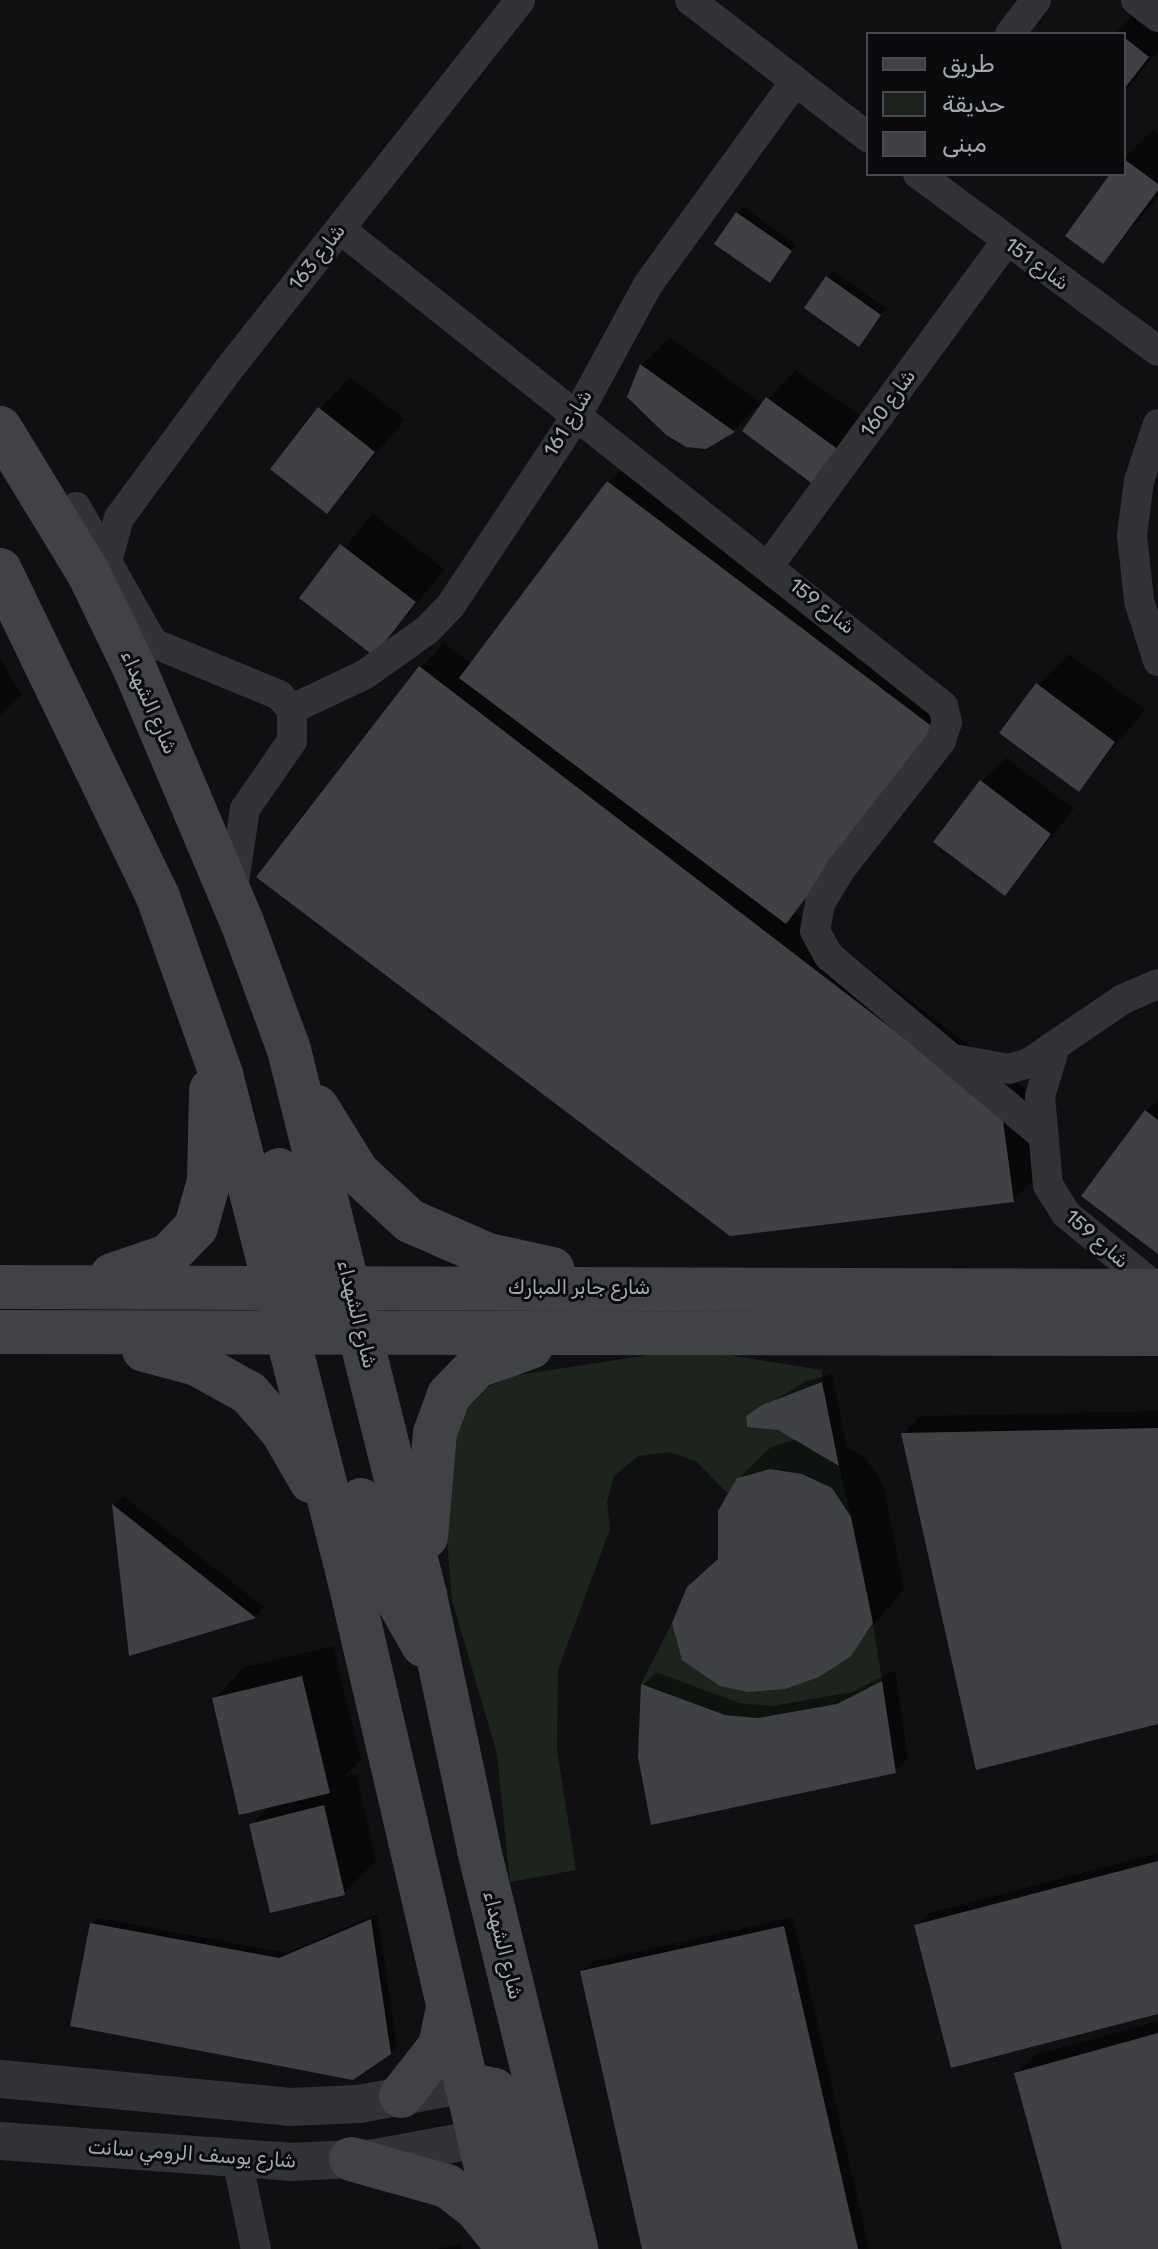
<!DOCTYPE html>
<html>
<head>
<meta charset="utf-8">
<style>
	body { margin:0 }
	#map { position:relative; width:1158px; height:2249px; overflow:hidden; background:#101012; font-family:Rubik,Cairo,sans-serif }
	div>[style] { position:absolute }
	.green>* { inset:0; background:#1d241d }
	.shadow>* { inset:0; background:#0007 }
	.building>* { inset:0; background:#3f4145 }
	.minor>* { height:30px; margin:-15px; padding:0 15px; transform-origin:15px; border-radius:15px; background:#313336 }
	.tertiary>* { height:38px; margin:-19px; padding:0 19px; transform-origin:19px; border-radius:19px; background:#313336 }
	.secondary>* { height:44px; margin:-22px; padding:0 22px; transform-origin:22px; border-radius:22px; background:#404246 }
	span { translate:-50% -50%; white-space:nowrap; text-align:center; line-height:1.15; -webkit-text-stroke:6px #0b0b0d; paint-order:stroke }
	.street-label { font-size:20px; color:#a2a9b2 }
	.legend { position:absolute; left:866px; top:32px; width:260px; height:144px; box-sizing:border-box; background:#0b0b0d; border:2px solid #474a4f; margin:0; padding:10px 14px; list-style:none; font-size:24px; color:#a2a9b2 }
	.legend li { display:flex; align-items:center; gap:16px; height:40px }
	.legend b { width:40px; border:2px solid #474a4f }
</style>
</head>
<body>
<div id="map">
	<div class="green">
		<div style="clip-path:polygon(689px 1349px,822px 1370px,822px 1382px,762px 1405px,746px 1416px,747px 1427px,778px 1430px,839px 1466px,851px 1517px,832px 1488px,802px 1474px,770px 1469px,737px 1478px,728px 1494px,697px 1462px,670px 1452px,638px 1456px,614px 1476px,607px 1501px,610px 1529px,558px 1670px,557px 1750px,576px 1870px,510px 1882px,497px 1754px,452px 1600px,446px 1528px,453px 1419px,467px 1397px,511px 1376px)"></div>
		<div style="clip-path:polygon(672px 1623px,683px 1660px,873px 1623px,882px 1681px,837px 1704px,758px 1718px,725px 1715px,641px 1684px)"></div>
	</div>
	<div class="shadow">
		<div style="clip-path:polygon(1148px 0,1158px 8px,1158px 51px,1124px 93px,1124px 34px,1115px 34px)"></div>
		<div style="clip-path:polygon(1152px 130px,1158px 134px,1158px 197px,1103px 261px,1112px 174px,1124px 174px,1124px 158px)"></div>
		<div style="clip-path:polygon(744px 207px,796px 245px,776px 274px,738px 213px)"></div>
		<div style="clip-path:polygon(833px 272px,886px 308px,859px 344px,827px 278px)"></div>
		<div style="clip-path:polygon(670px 337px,763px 404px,796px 370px,866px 420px,843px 453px,761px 403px,733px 431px,705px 447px,687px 445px,629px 397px,642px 365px)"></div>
		<div style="clip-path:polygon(350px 377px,405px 420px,327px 511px,319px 409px)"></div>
		<div style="clip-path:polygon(633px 458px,956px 703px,795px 912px,1026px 1089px,1038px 1176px,1013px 1200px,420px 668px,444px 643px,472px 664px,609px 482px)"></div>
		<div style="clip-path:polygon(373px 514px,445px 570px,374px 653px,302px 598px)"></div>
		<div style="clip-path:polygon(1069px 654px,1145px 710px,1078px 789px,1038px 685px)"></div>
		<div style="clip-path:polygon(0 658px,21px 695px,0 715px)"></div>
		<div style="clip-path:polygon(1006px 758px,1074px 809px,1005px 894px,981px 782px)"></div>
		<div style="clip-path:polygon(1158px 1100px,1158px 1251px,1146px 1111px)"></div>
		<div style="clip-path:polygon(832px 1374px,847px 1448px,864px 1456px,883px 1484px,904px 1589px,848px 1655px,720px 1557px,738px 1479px,771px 1447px,798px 1439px,748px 1417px,806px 1381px)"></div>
		<div style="clip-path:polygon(1158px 1411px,1158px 1722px,903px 1434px,921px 1416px)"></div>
		<div style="clip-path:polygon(123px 1496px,264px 1607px,255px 1616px,131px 1654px,114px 1505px)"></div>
		<div style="clip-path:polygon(333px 1646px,361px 1760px,343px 1778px,356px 1774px,376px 1861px,344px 1893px,252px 1824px,270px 1806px,214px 1699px,245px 1667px)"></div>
		<div style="clip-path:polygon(895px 1670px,908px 1758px,895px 1771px,640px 1757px,643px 1685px,656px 1672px,739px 1703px,772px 1706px,852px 1692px)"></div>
		<div style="clip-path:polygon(1158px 1853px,1158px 2011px,916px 1926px,929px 1913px)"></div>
		<div style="clip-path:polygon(377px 1914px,397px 2046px,390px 2053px,92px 1924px,98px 1918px,287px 1953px)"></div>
		<div style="clip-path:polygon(793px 1917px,869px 2249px,644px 2249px,582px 1971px,592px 1962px)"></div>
		<div style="clip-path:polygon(1158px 2021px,1158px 2249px,1064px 2249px,1016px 2074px,1035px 2055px)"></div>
		<div style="clip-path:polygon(461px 2244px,462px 2249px,437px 2249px)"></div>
	</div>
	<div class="building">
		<div style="clip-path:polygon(1124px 37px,1149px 57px,1124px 89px)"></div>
		<div style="clip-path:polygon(1124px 159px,1158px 184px,1158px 190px,1103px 264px,1065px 236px,1110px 174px,1124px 174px)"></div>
		<div style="clip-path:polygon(736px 212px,792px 251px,770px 283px,714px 244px)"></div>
		<div style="clip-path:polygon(826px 276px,881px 315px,859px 347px,804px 308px)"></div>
		<div style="clip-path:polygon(640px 364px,735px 432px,706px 449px,686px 447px,665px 434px,627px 397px)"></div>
		<div style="clip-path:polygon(766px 397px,839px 450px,814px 485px,742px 431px)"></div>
		<div style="clip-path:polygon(318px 407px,375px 452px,327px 514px,270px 469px)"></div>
		<div style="clip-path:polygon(607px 481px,934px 728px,786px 924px,459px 678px)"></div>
		<div style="clip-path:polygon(340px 544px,416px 602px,374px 656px,299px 598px)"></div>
		<div style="clip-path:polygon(419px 666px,1002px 1113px,1014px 1202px,730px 1236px,256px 877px)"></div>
		<div style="clip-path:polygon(1036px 683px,1115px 742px,1079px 792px,999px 733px)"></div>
		<div style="clip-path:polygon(980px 780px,1051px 834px,1005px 896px,933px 842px)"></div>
		<div style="clip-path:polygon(1145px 1110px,1158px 1120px,1158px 1254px,1081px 1196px)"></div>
		<div style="clip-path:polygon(822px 1382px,839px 1466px,778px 1430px,747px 1427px,746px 1416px,762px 1405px)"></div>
		<div style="clip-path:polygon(1158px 1428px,1158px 1724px,976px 1770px,901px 1433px)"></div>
		<div style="clip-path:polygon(770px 1469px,802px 1474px,832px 1488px,851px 1517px,873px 1623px,850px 1657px,819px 1677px,785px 1689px,748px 1692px,720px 1686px,682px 1660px,672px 1623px,687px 1587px,718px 1559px,718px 1511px,737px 1478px)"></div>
		<div style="clip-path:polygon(112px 1504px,256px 1618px,129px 1656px)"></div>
		<div style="clip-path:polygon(302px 1676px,330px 1793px,239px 1815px,212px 1698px)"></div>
		<div style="clip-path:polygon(882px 1681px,896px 1773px,651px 1825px,638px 1757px,641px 1684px,725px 1715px,758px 1718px,837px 1704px)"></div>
		<div style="clip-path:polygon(324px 1805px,345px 1895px,270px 1913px,249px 1824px)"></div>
		<div style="clip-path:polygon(1158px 1861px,1158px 2014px,951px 2068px,914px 1925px)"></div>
		<div style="clip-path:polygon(371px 1919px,391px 2054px,353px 2080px,70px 2026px,90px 1923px,279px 1958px)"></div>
		<div style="clip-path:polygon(784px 1926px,858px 2249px,642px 2249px,580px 1971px)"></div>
		<div style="clip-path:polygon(1158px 2033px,1158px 2249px,1062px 2249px,1014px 2073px)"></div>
	</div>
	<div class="minor">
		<div style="left:690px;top:0;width:225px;rotate:37.6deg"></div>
		<div style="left:1136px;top:0;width:28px;rotate:38deg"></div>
		<div style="left:1010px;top:34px;width:43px;rotate:-52.6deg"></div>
		<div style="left:918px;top:174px;width:298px;rotate:36.4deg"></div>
		<div style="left:340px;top:229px;width:769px;rotate:38.35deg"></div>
		<div style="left:943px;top:706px;width:16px;rotate:76deg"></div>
		<div style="left:947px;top:722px;width:20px;rotate:108deg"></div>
		<div style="left:941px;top:741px;width:164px;rotate:128.1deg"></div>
		<div style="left:840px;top:870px;width:39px;rotate:121deg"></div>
		<div style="left:820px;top:903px;width:28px;rotate:100deg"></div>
		<div style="left:815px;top:931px;width:29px;rotate:61deg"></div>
		<div style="left:829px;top:956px;width:275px;rotate:40deg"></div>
		<div style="left:1158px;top:424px;width:60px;rotate:108.4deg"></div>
		<div style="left:1139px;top:481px;width:54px;rotate:97.4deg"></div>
		<div style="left:1132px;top:535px;width:66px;rotate:83.9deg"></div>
		<div style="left:1139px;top:601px;width:63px;rotate:72.4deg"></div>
		<div style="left:76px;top:507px;width:156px;rotate:60.5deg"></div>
		<div style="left:153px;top:643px;width:136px;rotate:22.4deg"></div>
		<div style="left:279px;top:695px;width:19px;rotate:47deg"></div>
		<div style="left:292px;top:709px;width:32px;rotate:90deg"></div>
		<div style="left:292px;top:741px;width:83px;rotate:124.7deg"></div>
		<div style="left:245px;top:809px;width:87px;rotate:98.6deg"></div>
		<div style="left:107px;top:561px;width:45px;rotate:-74.4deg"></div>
		<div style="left:119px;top:518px;width:185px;rotate:-53.6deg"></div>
		<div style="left:229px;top:369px;width:470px;rotate:-51.7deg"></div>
		<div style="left:770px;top:564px;width:399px;rotate:-53.8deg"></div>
		<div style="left:292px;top:709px;width:80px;rotate:-25.3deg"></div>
		<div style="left:364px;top:675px;width:77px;rotate:-35.5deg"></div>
		<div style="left:427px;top:630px;width:35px;rotate:-46deg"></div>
		<div style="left:451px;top:605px;width:226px;rotate:-56.4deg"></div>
		<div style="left:576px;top:417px;width:149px;rotate:-61.5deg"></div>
		<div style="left:647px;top:286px;width:251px;rotate:-54.1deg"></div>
		<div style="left:1054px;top:1050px;width:48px;rotate:106.9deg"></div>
		<div style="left:1040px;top:1096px;width:89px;rotate:84.9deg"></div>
		<div style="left:1048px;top:1185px;width:34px;rotate:58deg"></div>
		<div style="left:1066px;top:1214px;width:119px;rotate:39.2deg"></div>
		<div style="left:953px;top:1059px;width:57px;rotate:10.1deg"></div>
		<div style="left:1009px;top:1069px;width:21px;rotate:-17deg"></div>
		<div style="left:1029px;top:1063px;width:114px;rotate:-34.2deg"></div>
		<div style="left:1123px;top:999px;width:38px;rotate:-23deg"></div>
		<div style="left:237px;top:2159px;width:92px;rotate:78.1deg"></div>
	</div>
	<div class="tertiary">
		<div style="left:0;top:2079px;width:290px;rotate:5.5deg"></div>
		<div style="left:289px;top:2107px;width:70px;rotate:-2.5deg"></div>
		<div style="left:359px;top:2104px;width:109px;rotate:-10.6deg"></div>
		<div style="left:0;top:2141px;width:291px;rotate:4.1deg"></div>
		<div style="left:290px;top:2162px;width:86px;rotate:-2.7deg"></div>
		<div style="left:376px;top:2158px;width:104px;rotate:-10.6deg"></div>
	</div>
	<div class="secondary">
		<div style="left:0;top:428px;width:171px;rotate:58.6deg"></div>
		<div style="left:89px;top:574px;width:106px;rotate:64.2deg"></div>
		<div style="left:135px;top:669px;width:275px;rotate:67.1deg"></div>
		<div style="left:242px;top:922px;width:136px;rotate:69.8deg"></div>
		<div style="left:289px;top:1050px;width:562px;rotate:75.99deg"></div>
		<div style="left:425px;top:1595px;width:261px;rotate:78deg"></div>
		<div style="left:479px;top:1850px;width:411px;rotate:76.3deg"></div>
		<div style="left:0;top:570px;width:363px;rotate:64.2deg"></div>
		<div style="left:158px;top:897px;width:188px;rotate:70.4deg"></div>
		<div style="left:221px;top:1074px;width:516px;rotate:75.75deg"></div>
		<div style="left:348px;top:1574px;width:693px;rotate:76.91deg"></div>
		<div style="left:317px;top:1107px;width:78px;rotate:58.2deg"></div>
		<div style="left:358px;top:1173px;width:71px;rotate:42.7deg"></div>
		<div style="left:410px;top:1221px;width:85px;rotate:23.6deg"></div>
		<div style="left:488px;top:1255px;width:66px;rotate:12.3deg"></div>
		<div style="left:279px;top:1170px;width:147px;rotate:73.4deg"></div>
		<div style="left:112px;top:1275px;width:59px;rotate:-18.7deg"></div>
		<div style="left:168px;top:1256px;width:40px;rotate:-46deg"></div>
		<div style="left:196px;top:1227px;width:48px;rotate:-74.2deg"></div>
		<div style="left:209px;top:1181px;width:91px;rotate:-88.7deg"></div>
		<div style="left:0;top:1287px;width:1158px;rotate:0.2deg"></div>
		<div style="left:0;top:1332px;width:1158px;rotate:0.1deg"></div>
		<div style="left:144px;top:1350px;width:55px;rotate:14.8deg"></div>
		<div style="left:197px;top:1364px;width:60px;rotate:29.1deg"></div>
		<div style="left:249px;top:1393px;width:50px;rotate:49deg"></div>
		<div style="left:282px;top:1431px;width:58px;rotate:59.9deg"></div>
		<div style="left:361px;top:1500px;width:74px;rotate:74.3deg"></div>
		<div style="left:381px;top:1571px;width:85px;rotate:60.4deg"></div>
		<div style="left:426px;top:1537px;width:104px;rotate:-85.1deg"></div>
		<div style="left:435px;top:1433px;width:40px;rotate:-69.8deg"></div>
		<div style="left:449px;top:1395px;width:40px;rotate:-46deg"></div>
		<div style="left:477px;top:1366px;width:57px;rotate:-19.4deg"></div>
		<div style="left:466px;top:2084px;width:29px;rotate:12deg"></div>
		<div style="left:494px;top:2090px;width:19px;rotate:54deg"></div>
		<div style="left:505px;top:2105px;width:149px;rotate:75.6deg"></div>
		<div style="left:401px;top:2096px;width:63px;rotate:-52deg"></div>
		<div style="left:440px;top:2046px;width:39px;rotate:-78deg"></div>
		<div style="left:351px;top:2159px;width:100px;rotate:15.7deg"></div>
		<div style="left:447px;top:2186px;width:36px;rotate:37deg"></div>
		<div style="left:476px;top:2208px;width:36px;rotate:51deg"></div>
	</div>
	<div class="street-label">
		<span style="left:317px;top:257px;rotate:-52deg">شارع 163</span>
		<span style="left:1037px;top:264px;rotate:36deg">شارع 151</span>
		<span style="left:888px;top:403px;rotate:-54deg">شارع 160</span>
		<span style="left:568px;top:423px;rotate:-59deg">شارع 161</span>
		<span style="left:822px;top:606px;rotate:38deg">شارع 159</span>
		<span style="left:149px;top:702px;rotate:66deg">شارع الشهداء</span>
		<span style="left:1097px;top:1239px;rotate:41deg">شارع 159</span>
		<span style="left:579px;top:1287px">شارع جابر المبارك</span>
		<span style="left:357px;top:1314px;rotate:76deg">شارع الشهداء</span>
		<span style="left:503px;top:1945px;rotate:76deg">شارع الشهداء</span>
		<span style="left:192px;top:2154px;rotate:4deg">شارع يوسف الرومي سانت</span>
	</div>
	<ul class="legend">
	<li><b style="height:10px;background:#404246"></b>طريق</li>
	<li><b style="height:22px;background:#1d241d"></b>حديقة</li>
	<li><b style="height:22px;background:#3f4145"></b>مبنى</li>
	</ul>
</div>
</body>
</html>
